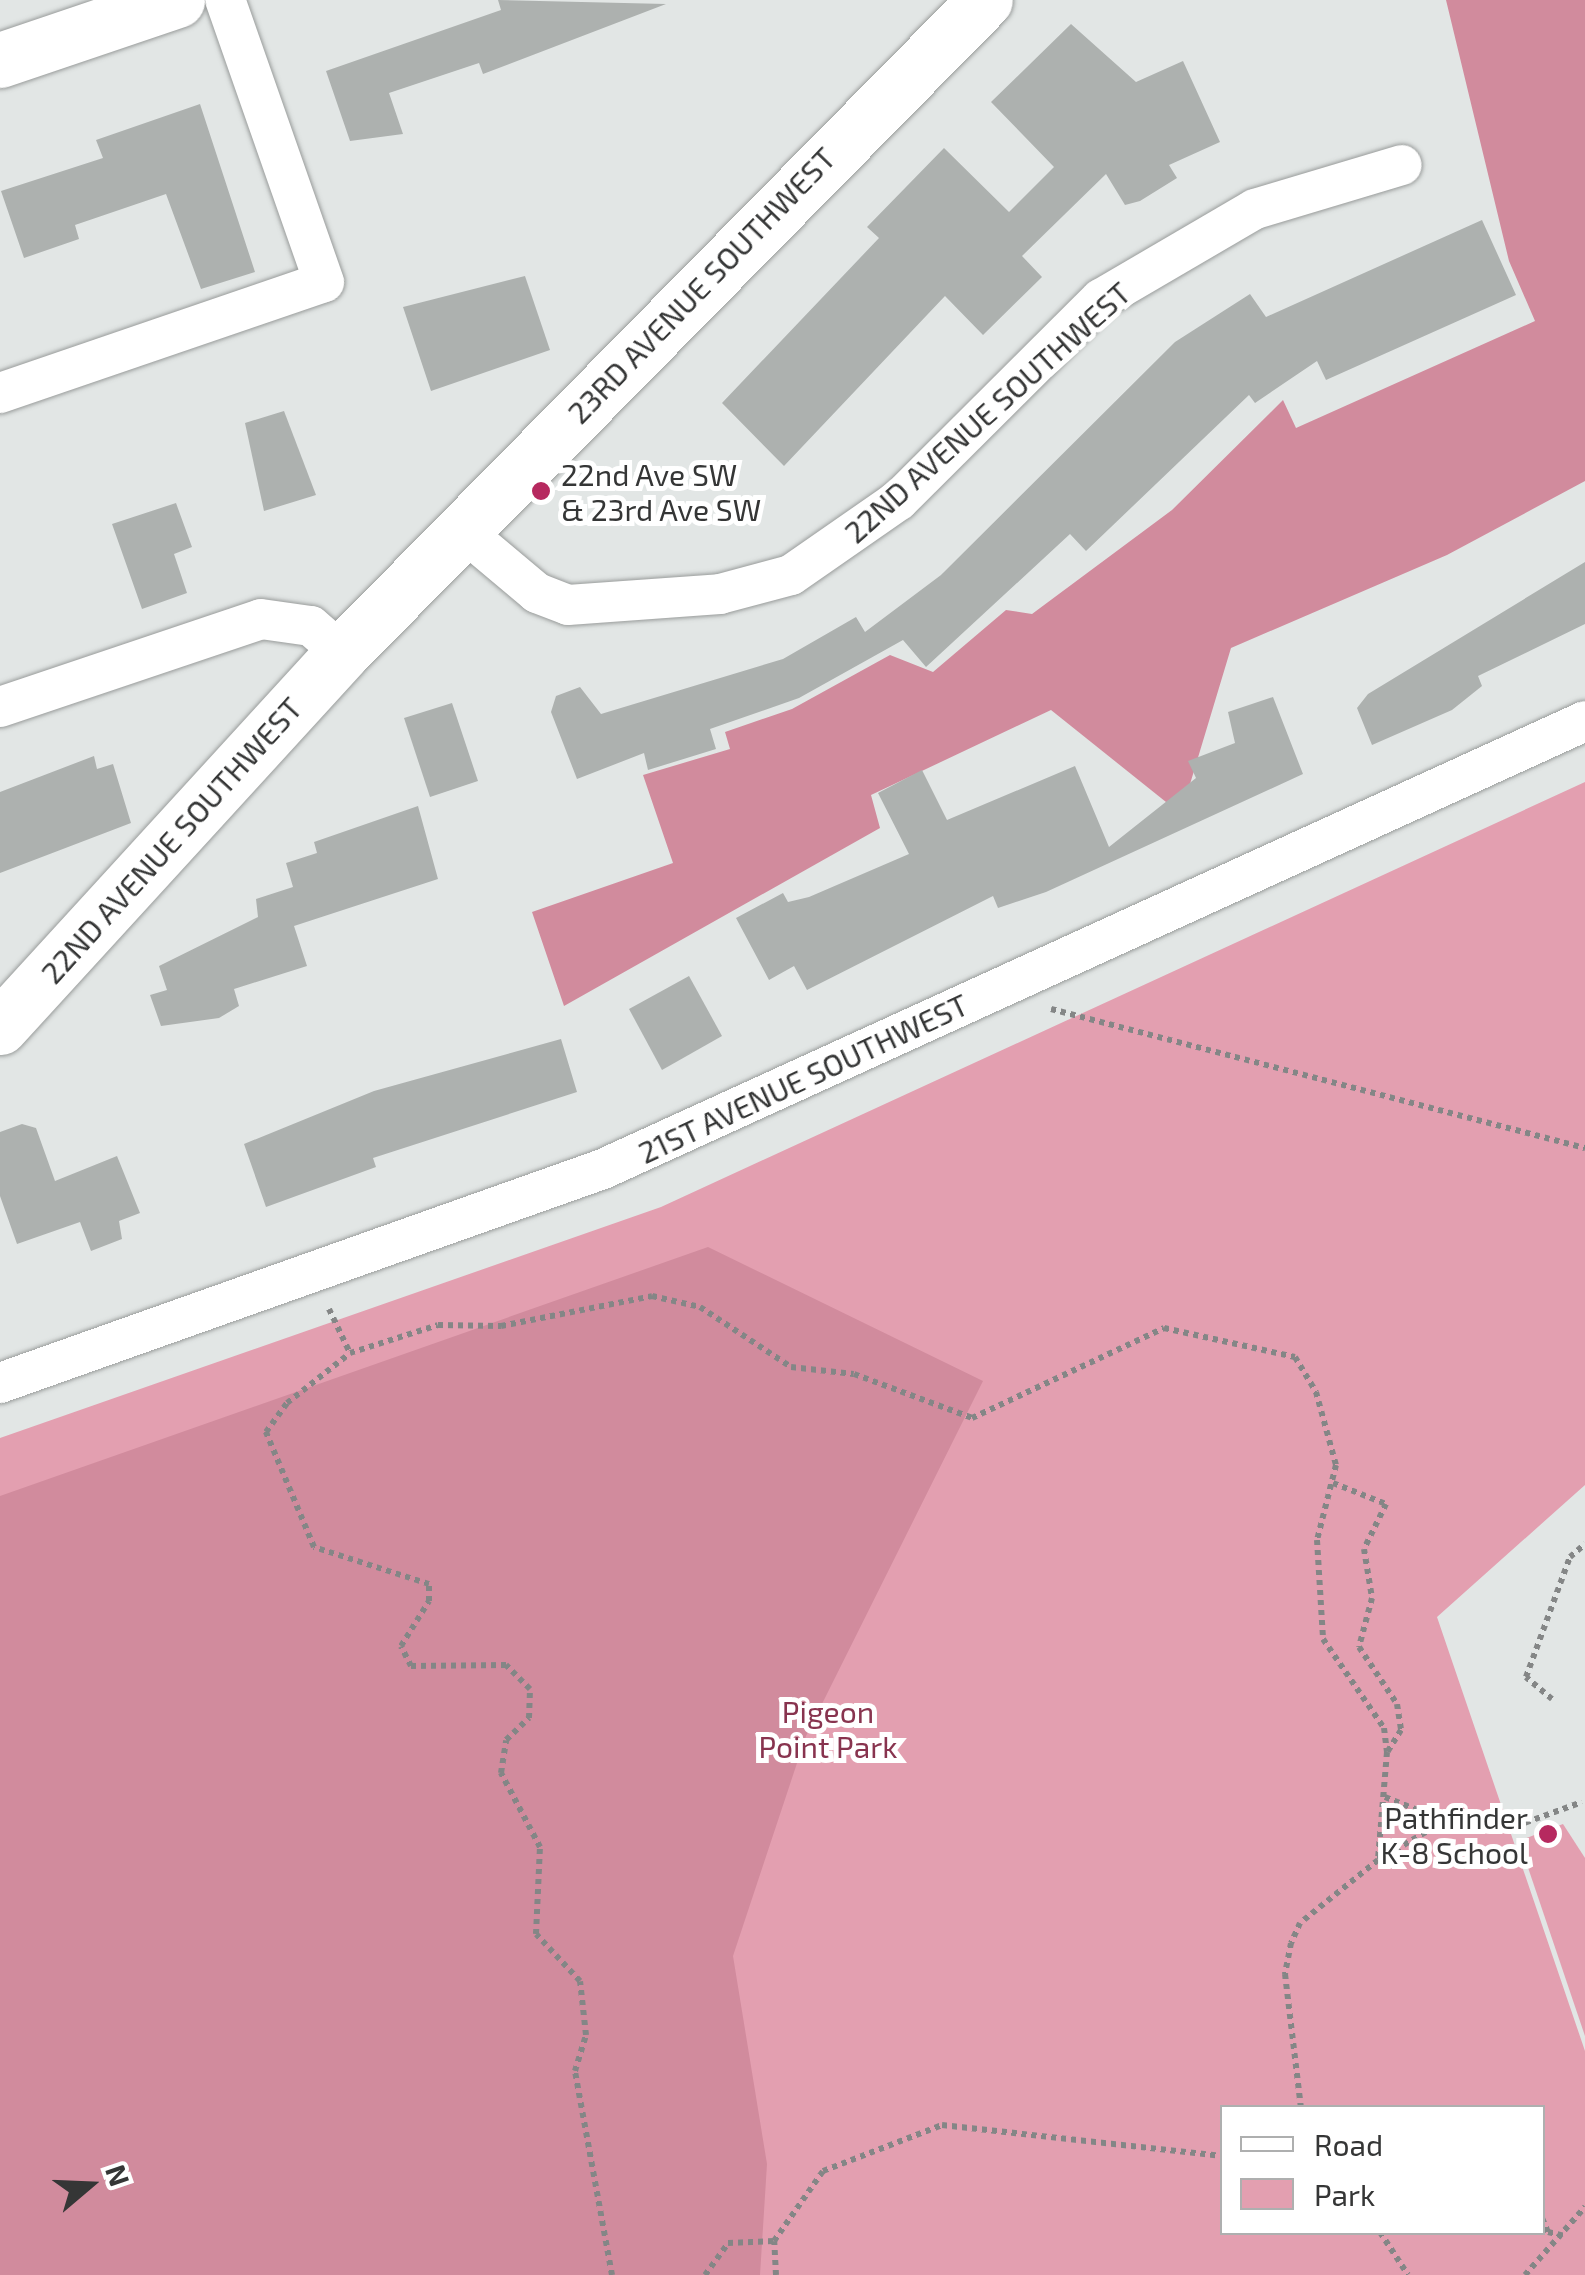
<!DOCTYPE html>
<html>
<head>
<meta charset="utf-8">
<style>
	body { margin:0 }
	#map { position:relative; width:1585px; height:2275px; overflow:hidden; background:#e2e6e5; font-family:"Exo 2",sans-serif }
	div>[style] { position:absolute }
	.green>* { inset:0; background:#e39fb0 }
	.forest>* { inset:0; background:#d18b9d }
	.building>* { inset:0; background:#adb1af }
	.path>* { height:6px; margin-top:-3px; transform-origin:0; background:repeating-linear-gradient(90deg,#848686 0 5px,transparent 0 10px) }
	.roads { filter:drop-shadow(0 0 2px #999c9b) drop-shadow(0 0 2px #999c9b) }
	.street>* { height:40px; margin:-20px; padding:0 20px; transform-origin:20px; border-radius:20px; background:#fff }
	.secondary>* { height:55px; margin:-27.5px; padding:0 27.5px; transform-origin:27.5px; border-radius:27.5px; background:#fff }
	.dots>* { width:28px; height:28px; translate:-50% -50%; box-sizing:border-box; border:5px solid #fff; border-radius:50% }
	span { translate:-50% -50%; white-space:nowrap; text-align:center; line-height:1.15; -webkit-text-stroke:10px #fff; paint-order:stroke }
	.street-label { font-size:30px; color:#353636 }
	.poi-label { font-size:30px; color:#353636 }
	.left { translate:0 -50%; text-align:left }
	.right { translate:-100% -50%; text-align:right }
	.park-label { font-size:30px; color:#88344f }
	.legend { position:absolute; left:1220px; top:2105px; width:325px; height:130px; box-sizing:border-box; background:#fff; border:2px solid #aeafaf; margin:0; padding:12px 18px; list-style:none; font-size:30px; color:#353636 }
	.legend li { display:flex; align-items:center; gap:20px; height:50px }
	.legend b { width:50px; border:2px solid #aeafaf }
	.north { position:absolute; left:40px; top:2135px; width:100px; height:100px; -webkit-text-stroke:8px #fff; paint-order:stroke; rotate:71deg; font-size:28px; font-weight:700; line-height:40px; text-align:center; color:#353636 }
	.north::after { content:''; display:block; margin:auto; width:35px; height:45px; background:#353636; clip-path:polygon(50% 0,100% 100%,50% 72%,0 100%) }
</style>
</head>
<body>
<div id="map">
	<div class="green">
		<div style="clip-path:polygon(evenodd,1585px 782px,1585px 1485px,1437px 1617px,1585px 2051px,1585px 2275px,0 2275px,0 1438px,661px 1207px,1585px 782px,1222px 2108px,1542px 2108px,1542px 2232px,1222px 2232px,1222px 2108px)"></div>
		<div style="clip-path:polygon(1563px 1824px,1585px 1858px,1585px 2036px,1519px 1841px)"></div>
	</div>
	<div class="forest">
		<div style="clip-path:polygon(1446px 0,1585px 0,1585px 481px,1447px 555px,1231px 648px,1181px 814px,1051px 710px,871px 795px,880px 828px,564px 1006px,532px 912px,673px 863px,643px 775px,730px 749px,725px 732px,792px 709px,890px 655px,933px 672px,1006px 610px,1032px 614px,1172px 510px,1283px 400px,1296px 428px,1535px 321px,1509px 261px)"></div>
		<div style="clip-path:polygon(708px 1247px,983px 1381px,806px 1736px,733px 1956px,767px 2164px,760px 2275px,0 2275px,0 1496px)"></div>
	</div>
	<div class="building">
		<div style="clip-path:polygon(498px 0,666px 4px,483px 74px,479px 63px,389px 93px,403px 134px,350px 141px,326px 71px,501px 10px)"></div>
		<div style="clip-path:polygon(1071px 24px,1136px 82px,1183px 61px,1220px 142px,1169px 165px,1177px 178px,1140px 201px,1125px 205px,1106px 174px,1022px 256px,1042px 277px,983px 335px,945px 296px,784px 466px,722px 403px,879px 238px,867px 227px,944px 148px,1009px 212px,1054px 167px,991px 102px)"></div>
		<div style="clip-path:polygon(200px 104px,255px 272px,201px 289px,166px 194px,75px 225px,79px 239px,24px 258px,1px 191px,103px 158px,96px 140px)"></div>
		<div style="clip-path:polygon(1482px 220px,1516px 295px,1326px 380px,1317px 361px,1255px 403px,1249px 395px,1086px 551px,1070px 534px,926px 667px,903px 640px,799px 698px,710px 729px,716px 749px,648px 770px,644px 753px,577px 779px,551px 712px,556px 696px,580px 687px,601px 714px,783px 659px,856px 617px,865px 632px,941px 575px,1175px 342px,1250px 294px,1266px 317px)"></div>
		<div style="clip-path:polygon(525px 276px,550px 350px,431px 391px,403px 307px)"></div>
		<div style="clip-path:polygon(284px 411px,316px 495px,264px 511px,245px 423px)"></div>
		<div style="clip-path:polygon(176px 503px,192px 547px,174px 554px,187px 593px,142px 609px,112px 524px)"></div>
		<div style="clip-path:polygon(1585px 562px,1585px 624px,1478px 676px,1482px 686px,1452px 710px,1372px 745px,1357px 708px,1368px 694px)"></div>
		<div style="clip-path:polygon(1273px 697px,1303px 774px,1046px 892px,998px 908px,993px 896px,807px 990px,794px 966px,769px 980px,736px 918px,783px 893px,788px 902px,809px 897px,909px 854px,878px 793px,922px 770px,947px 820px,1075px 766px,1109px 847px,1196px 778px,1188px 761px,1235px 743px,1228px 712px)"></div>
		<div style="clip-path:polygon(452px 703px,478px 781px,430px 797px,404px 718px)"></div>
		<div style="clip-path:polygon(94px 756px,97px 769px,113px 764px,131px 823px,0 873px,0 792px)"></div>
		<div style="clip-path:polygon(418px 806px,438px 879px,294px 926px,307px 966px,234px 989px,239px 1006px,219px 1018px,161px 1026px,150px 995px,167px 990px,159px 966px,258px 917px,256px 899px,293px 887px,286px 863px,317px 853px,314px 842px)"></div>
		<div style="clip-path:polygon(689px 976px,722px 1036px,662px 1070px,629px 1009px)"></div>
		<div style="clip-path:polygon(561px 1039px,577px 1092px,373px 1158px,376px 1167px,266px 1207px,244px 1144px,374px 1091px)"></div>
		<div style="clip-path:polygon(22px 1124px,36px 1128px,55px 1181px,117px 1156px,140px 1213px,119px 1221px,122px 1239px,91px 1251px,80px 1222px,17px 1244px,0 1196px,0 1132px)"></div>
	</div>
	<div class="path">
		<div style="left:1051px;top:1009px;width:552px;rotate:14.59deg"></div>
		<div style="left:329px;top:1309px;width:49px;rotate:64.5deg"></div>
		<div style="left:1333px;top:1483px;width:57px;rotate:21.6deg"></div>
		<div style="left:1386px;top:1504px;width:50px;rotate:116.1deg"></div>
		<div style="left:1364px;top:1549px;width:50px;rotate:80.7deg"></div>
		<div style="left:1372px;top:1598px;width:51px;rotate:104.9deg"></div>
		<div style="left:1359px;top:1647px;width:69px;rotate:56.3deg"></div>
		<div style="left:1397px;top:1704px;width:26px;rotate:81deg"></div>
		<div style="left:1401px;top:1730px;width:26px;rotate:122deg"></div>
		<div style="left:1552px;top:1699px;width:34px;rotate:-140deg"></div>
		<div style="left:1526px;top:1677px;width:128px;rotate:-69.9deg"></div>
		<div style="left:1570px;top:1557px;width:20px;rotate:-41deg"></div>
		<div style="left:1385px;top:1797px;width:88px;rotate:21.9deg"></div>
		<div style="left:1467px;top:1830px;width:49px;rotate:-4.7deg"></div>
		<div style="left:1516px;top:1826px;width:70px;rotate:-20deg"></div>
		<div style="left:1378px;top:1860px;width:67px;rotate:-30.4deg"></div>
		<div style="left:1542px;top:2218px;width:15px;rotate:67deg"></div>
		<div style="left:1548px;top:2232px;width:18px;rotate:13deg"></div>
		<div style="left:1380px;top:2232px;width:51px;rotate:56.9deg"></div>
		<div style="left:612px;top:2275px;width:207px;rotate:-100.3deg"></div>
		<div style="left:575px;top:2071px;width:38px;rotate:-73deg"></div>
		<div style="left:586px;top:2035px;width:54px;rotate:-96.3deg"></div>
		<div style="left:580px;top:1981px;width:64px;rotate:-133.1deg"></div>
		<div style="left:536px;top:1934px;width:87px;rotate:-87.4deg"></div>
		<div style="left:540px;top:1847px;width:84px;rotate:-117.8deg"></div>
		<div style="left:501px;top:1773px;width:33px;rotate:-81deg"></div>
		<div style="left:506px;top:1740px;width:32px;rotate:-44deg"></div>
		<div style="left:529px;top:1718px;width:29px;rotate:-88deg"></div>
		<div style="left:530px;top:1689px;width:34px;rotate:-135deg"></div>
		<div style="left:506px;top:1665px;width:95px;rotate:179.4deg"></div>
		<div style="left:411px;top:1666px;width:22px;rotate:-117deg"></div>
		<div style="left:401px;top:1646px;width:53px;rotate:-58.1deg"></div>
		<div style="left:429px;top:1601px;width:17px;rotate:-90deg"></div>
		<div style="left:429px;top:1584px;width:121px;rotate:-162.2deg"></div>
		<div style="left:314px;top:1547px;width:125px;rotate:-112.7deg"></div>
		<div style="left:266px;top:1432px;width:36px;rotate:-54deg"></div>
		<div style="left:287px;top:1403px;width:80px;rotate:-38.4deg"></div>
		<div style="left:350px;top:1353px;width:92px;rotate:-17.7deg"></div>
		<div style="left:438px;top:1325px;width:63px;rotate:0.9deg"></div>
		<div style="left:501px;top:1326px;width:154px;rotate:-11.2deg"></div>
		<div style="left:652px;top:1296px;width:49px;rotate:12.9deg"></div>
		<div style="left:700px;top:1307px;width:109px;rotate:33.4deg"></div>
		<div style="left:791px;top:1367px;width:63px;rotate:6.3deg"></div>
		<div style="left:854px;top:1374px;width:126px;rotate:20.4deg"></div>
		<div style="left:972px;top:1418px;width:212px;rotate:-25.1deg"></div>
		<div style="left:1164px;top:1328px;width:134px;rotate:12.5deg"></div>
		<div style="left:1295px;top:1357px;width:41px;rotate:59deg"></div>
		<div style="left:1316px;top:1392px;width:76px;rotate:74.7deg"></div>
		<div style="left:1336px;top:1465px;width:77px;rotate:104.2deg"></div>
		<div style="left:1317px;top:1540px;width:99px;rotate:86.5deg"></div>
		<div style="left:1323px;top:1639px;width:108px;rotate:55.6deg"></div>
		<div style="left:1384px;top:1728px;width:24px;rotate:83deg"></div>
		<div style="left:1387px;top:1752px;width:108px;rotate:94.8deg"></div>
		<div style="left:1378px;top:1860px;width:100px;rotate:141.1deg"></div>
		<div style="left:1300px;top:1923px;width:22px;rotate:114deg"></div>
		<div style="left:1291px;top:1943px;width:32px;rotate:101deg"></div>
		<div style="left:1285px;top:1974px;width:135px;rotate:83.2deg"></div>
		<div style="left:705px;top:2275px;width:39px;rotate:-54deg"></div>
		<div style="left:728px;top:2243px;width:46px;rotate:-2.5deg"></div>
		<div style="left:776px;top:2275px;width:34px;rotate:-93deg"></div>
		<div style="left:774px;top:2241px;width:85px;rotate:-55deg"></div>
		<div style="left:823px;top:2171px;width:128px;rotate:-21.1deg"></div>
		<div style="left:942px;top:2125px;width:282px;rotate:6.3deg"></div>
		<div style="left:1525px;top:2275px;width:91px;rotate:-48.6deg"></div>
	</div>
	<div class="roads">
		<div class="street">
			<div style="left:0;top:393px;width:342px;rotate:-18.9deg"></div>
			<div style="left:324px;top:282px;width:299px;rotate:-109.3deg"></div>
			<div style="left:462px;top:530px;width:98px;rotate:40deg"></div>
			<div style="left:537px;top:593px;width:33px;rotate:21deg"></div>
			<div style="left:568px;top:605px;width:152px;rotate:-4.1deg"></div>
			<div style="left:720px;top:594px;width:73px;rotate:-15deg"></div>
			<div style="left:791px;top:575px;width:131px;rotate:-34.8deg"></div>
			<div style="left:899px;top:500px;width:285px;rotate:-44.9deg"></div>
			<div style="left:1101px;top:299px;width:178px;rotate:-30.3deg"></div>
			<div style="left:1255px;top:209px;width:153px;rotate:-16.7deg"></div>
			<div style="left:0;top:707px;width:275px;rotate:-18.6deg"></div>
			<div style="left:261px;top:619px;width:50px;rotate:8deg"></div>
			<div style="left:311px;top:626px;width:41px;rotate:41.1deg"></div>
			<div style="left:0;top:1383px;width:640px;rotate:-19.54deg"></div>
			<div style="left:603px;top:1169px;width:1079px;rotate:-24.52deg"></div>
		</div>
		<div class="secondary">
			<div style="left:0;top:60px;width:187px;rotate:-18.7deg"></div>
			<div style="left:0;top:1027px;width:507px;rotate:-47.56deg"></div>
			<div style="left:342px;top:653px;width:916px;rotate:-45.44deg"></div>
		</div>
	</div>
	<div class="dots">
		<div style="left:541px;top:491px;background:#b6295f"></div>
		<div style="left:1548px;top:1834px;background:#b6295f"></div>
	</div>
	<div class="street-label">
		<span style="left:701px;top:285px;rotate:-46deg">23RD AVENUE SOUTHWEST</span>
		<span style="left:987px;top:412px;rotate:-42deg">22ND AVENUE SOUTHWEST</span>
		<span style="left:171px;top:840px;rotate:-48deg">22ND AVENUE SOUTHWEST</span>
		<span style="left:803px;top:1078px;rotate:-25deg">21ST AVENUE SOUTHWEST</span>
	</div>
	<div class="poi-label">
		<span class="left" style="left:561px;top:491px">22nd Ave SW<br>&amp; 23rd Ave SW</span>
		<span class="right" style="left:1528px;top:1834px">Pathfinder<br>K-8 School</span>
	</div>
	<div class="park-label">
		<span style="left:828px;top:1728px">Pigeon<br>Point Park</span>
	</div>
	<ul class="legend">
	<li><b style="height:12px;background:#fff"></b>Road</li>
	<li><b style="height:28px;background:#e39fb0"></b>Park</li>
	</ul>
	<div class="north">N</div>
</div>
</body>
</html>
